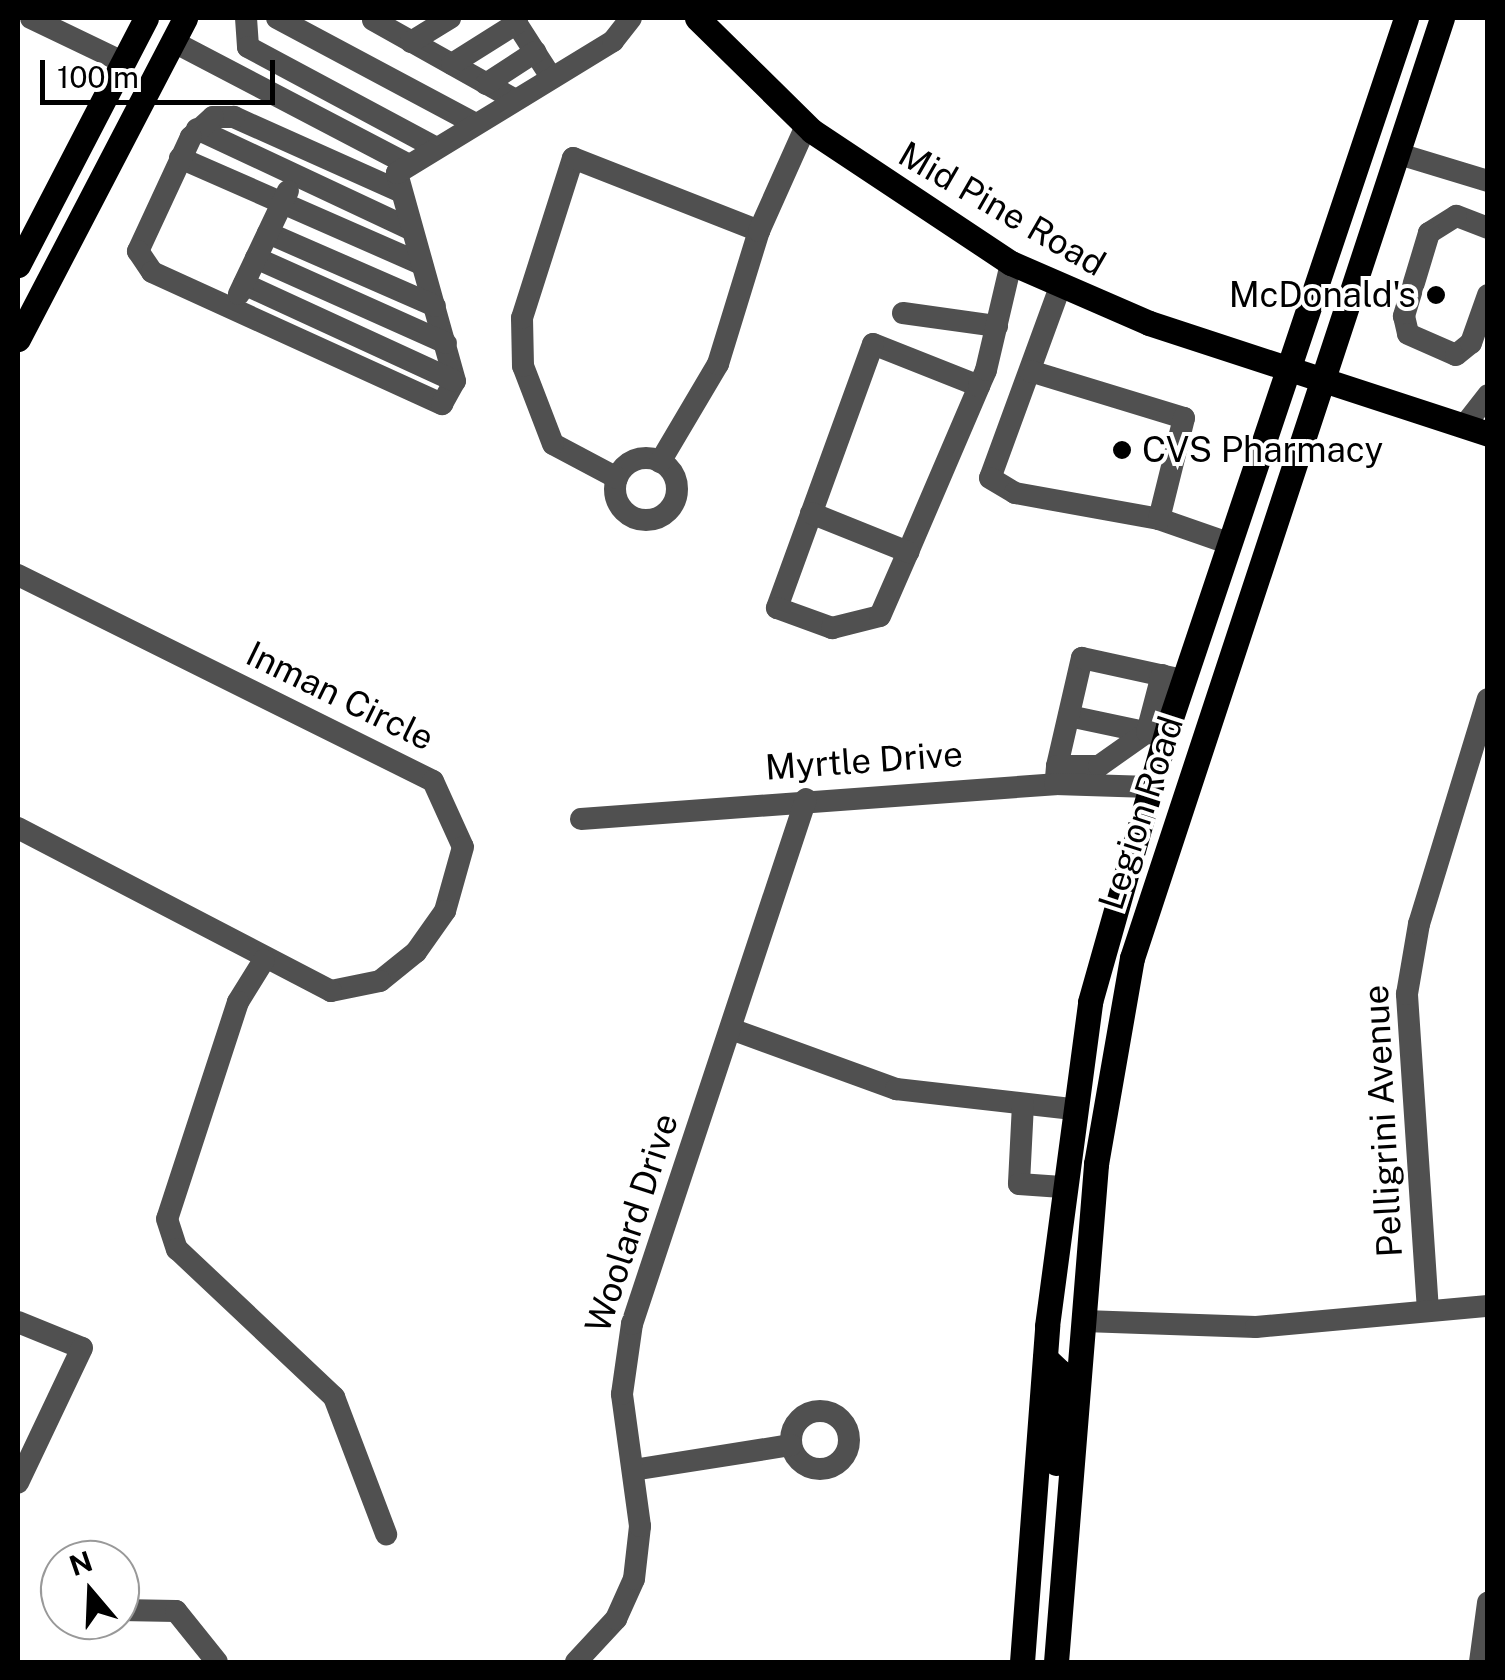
<!DOCTYPE html>
<html>
<head>
<meta charset="utf-8">
<style>
	body { margin:0 }
	#map { position:relative; width:1505px; height:1680px; overflow:hidden; background:#fff; font-family:"Public Sans",sans-serif }
	div>[style] { position:absolute }
	.minor>* { height:22px; margin:-11px; padding:0 11px; transform-origin:11px; border-radius:11px; background:#505050 }
	.minor>.ring { margin:-11px; padding:0; box-sizing:content-box; background:none; border:22px solid #505050; border-radius:50% }
	.major>* { height:25px; margin:-12.5px; padding:0 12.5px; transform-origin:12.5px; border-radius:12.5px; background:#000 }
	.dots>* { width:28px; height:28px; translate:-50% -50%; box-sizing:border-box; border:5px solid #fff; border-radius:50% }
	span { translate:-50% -50%; white-space:nowrap; text-align:center; line-height:1.15; -webkit-text-stroke:8px #fff; paint-order:stroke }
	.street-label { font-size:35px; color:#000 }
	.poi-label { font-size:35px; color:#000 }
	.right { translate:-100% -50%; text-align:right }
	.left { translate:0 -50%; text-align:left }
	.frame { position:absolute; inset:0; border:20px solid #000; pointer-events:none }
	.north { position:absolute; left:40px; top:1540px; width:100px; height:100px; box-sizing:border-box; background:#fff; border:2px solid #999; border-radius:50%; rotate:341deg; font-size:28px; font-weight:700; line-height:40px; text-align:center; color:#000 }
	.north::after { content:''; display:block; margin:auto; width:35px; height:45px; background:#000; clip-path:polygon(50% 0,100% 100%,50% 72%,0 100%) }
	.scale { position:absolute; left:40px; top:60px; width:235px; height:45px; box-sizing:border-box; border:5px solid #000; border-top:0; padding-left:12px; font-size:30px; line-height:35px; white-space:nowrap; color:#000; -webkit-text-stroke:8px #fff; paint-order:stroke }
</style>
</head>
<body>
<div id="map">
	<div class="minor">
		<div style="left:31px;top:18px;width:102px;rotate:25.6deg"></div>
		<div style="left:246px;top:18px;width:29px;rotate:86deg"></div>
		<div style="left:248px;top:47px;width:210px;rotate:28.2deg"></div>
		<div style="left:277px;top:18px;width:223px;rotate:28.1deg"></div>
		<div style="left:513px;top:18px;width:70px;rotate:57.2deg"></div>
		<div style="left:373px;top:20px;width:162px;rotate:29.3deg"></div>
		<div style="left:174px;top:42px;width:261px;rotate:27.6deg"></div>
		<div style="left:411px;top:42px;width:46px;rotate:-31.6deg"></div>
		<div style="left:452px;top:64px;width:77px;rotate:-32.2deg"></div>
		<div style="left:486px;top:84px;width:59px;rotate:-33.1deg"></div>
		<div style="left:197px;top:129px;width:235px;rotate:25.1deg"></div>
		<div style="left:1399px;top:154px;width:93px;rotate:16.9deg"></div>
		<div style="left:180px;top:158px;width:264px;rotate:23.7deg"></div>
		<div style="left:397px;top:190px;width:179px;rotate:-155.9deg"></div>
		<div style="left:234px;top:117px;width:21px;rotate:180deg"></div>
		<div style="left:213px;top:117px;width:30px;rotate:138deg"></div>
		<div style="left:191px;top:137px;width:126px;rotate:114.9deg"></div>
		<div style="left:138px;top:251px;width:25px;rotate:56deg"></div>
		<div style="left:152px;top:272px;width:319px;rotate:24.5deg"></div>
		<div style="left:442px;top:404px;width:26px;rotate:-61deg"></div>
		<div style="left:455px;top:381px;width:216px;rotate:-105.6deg"></div>
		<div style="left:397px;top:173px;width:253px;rotate:-31.4deg"></div>
		<div style="left:613px;top:41px;width:29px;rotate:-52deg"></div>
		<div style="left:1488px;top:228px;width:34px;rotate:-159deg"></div>
		<div style="left:1456px;top:216px;width:32px;rotate:148deg"></div>
		<div style="left:1429px;top:233px;width:87px;rotate:106.8deg"></div>
		<div style="left:1404px;top:316px;width:18px;rotate:77deg"></div>
		<div style="left:1408px;top:334px;width:52px;rotate:23.6deg"></div>
		<div style="left:1456px;top:355px;width:19px;rotate:-39deg"></div>
		<div style="left:1471px;top:343px;width:51px;rotate:-70.5deg"></div>
		<div style="left:268px;top:233px;width:182px;rotate:23.6deg"></div>
		<div style="left:256px;top:258px;width:208px;rotate:24.1deg"></div>
		<div style="left:244px;top:284px;width:232px;rotate:24.7deg"></div>
		<div style="left:1060px;top:287px;width:203px;rotate:110.1deg"></div>
		<div style="left:990px;top:478px;width:29px;rotate:31deg"></div>
		<div style="left:1015px;top:493px;width:146px;rotate:10.2deg"></div>
		<div style="left:1159px;top:519px;width:73px;rotate:19.2deg"></div>
		<div style="left:239px;top:294px;width:114px;rotate:-64.6deg"></div>
		<div style="left:903px;top:313px;width:95px;rotate:7.9deg"></div>
		<div style="left:1030px;top:371px;width:161px;rotate:17deg"></div>
		<div style="left:1184px;top:418px;width:104px;rotate:103.9deg"></div>
		<div style="left:979px;top:386px;width:114px;rotate:-158.4deg"></div>
		<div style="left:873px;top:344px;width:281px;rotate:110deg"></div>
		<div style="left:777px;top:608px;width:59px;rotate:20deg"></div>
		<div style="left:832px;top:628px;width:49px;rotate:-14deg"></div>
		<div style="left:880px;top:616px;width:70px;rotate:-66.4deg"></div>
		<div style="left:908px;top:552px;width:181px;rotate:-66.8deg"></div>
		<div style="left:979px;top:386px;width:17px;rotate:-66deg"></div>
		<div style="left:986px;top:370px;width:110px;rotate:-76.8deg"></div>
		<div style="left:1464px;top:426px;width:39px;rotate:-52deg"></div>
		<div class="ring" style="left:615px;top:458px;width:40px;height:40px"></div>
		<div style="left:660px;top:462px;width:114px;rotate:-59.4deg"></div>
		<div style="left:718px;top:364px;width:139px;rotate:-72.9deg"></div>
		<div style="left:617px;top:478px;width:72px;rotate:-152deg"></div>
		<div style="left:553px;top:444px;width:84px;rotate:-111deg"></div>
		<div style="left:523px;top:366px;width:48px;rotate:-91.2deg"></div>
		<div style="left:522px;top:318px;width:168px;rotate:-72.3deg"></div>
		<div style="left:573px;top:158px;width:200px;rotate:21.4deg"></div>
		<div style="left:759px;top:231px;width:115px;rotate:-65.9deg"></div>
		<div style="left:811px;top:513px;width:105px;rotate:21.9deg"></div>
		<div style="left:18px;top:575px;width:463px;rotate:26.4deg"></div>
		<div style="left:433px;top:781px;width:72px;rotate:65.6deg"></div>
		<div style="left:463px;top:847px;width:66px;rotate:105.7deg"></div>
		<div style="left:445px;top:911px;width:50px;rotate:125.3deg"></div>
		<div style="left:416px;top:952px;width:46px;rotate:141.1deg"></div>
		<div style="left:380px;top:981px;width:50px;rotate:168.5deg"></div>
		<div style="left:331px;top:991px;width:353px;rotate:-152.5deg"></div>
		<div style="left:1069px;top:716px;width:87px;rotate:12deg"></div>
		<div style="left:1057px;top:766px;width:111px;rotate:-77deg"></div>
		<div style="left:1082px;top:658px;width:103px;rotate:12.3deg"></div>
		<div style="left:1056px;top:778px;width:12px;rotate:-85deg"></div>
		<div style="left:1057px;top:766px;width:42px"></div>
		<div style="left:1099px;top:766px;width:59px;rotate:-35.3deg"></div>
		<div style="left:1147px;top:732px;width:59px;rotate:-75.3deg"></div>
		<div style="left:581px;top:819px;width:475px;rotate:-4.2deg"></div>
		<div style="left:1055px;top:784px;width:95px;rotate:1.8deg"></div>
		<div style="left:264px;top:960px;width:49px;rotate:121.8deg"></div>
		<div style="left:238px;top:1002px;width:228px;rotate:108.1deg"></div>
		<div style="left:167px;top:1219px;width:32px;rotate:72deg"></div>
		<div style="left:177px;top:1249px;width:216px;rotate:43.3deg"></div>
		<div style="left:334px;top:1397px;width:147px;rotate:69.2deg"></div>
		<div style="left:731px;top:1029px;width:176px;rotate:20deg"></div>
		<div style="left:896px;top:1089px;width:176px;rotate:6.5deg"></div>
		<div style="left:1023px;top:1104px;width:80px;rotate:92.9deg"></div>
		<div style="left:1019px;top:1184px;width:43px;rotate:4deg"></div>
		<div style="left:1428px;top:1311px;width:318px;rotate:-93.8deg"></div>
		<div style="left:1407px;top:994px;width:71px;rotate:-80.3deg"></div>
		<div style="left:1419px;top:924px;width:235px;rotate:-73deg"></div>
		<div style="left:1084px;top:1321px;width:172px;rotate:2deg"></div>
		<div style="left:1256px;top:1327px;width:233px;rotate:-5.2deg"></div>
		<div style="left:18px;top:1322px;width:69px;rotate:22.1deg"></div>
		<div style="left:82px;top:1348px;width:149px;rotate:115.4deg"></div>
		<div class="ring" style="left:791px;top:1411px;width:36px;height:36px"></div>
		<div style="left:633px;top:1470px;width:160px;rotate:-9deg"></div>
		<div style="left:120px;top:1610px;width:56px;rotate:1deg"></div>
		<div style="left:176px;top:1611px;width:65px;rotate:51.2deg"></div>
		<div style="left:576px;top:1662px;width:59px;rotate:-47.1deg"></div>
		<div style="left:616px;top:1619px;width:44px;rotate:-65.8deg"></div>
		<div style="left:634px;top:1579px;width:53px;rotate:-83.5deg"></div>
		<div style="left:640px;top:1526px;width:133px;rotate:-97.8deg"></div>
		<div style="left:622px;top:1394px;width:71px;rotate:-81.9deg"></div>
		<div style="left:632px;top:1324px;width:553px;rotate:-71.66deg"></div>
		<div style="left:1480px;top:1662px;width:60px;rotate:-82.3deg"></div>
	</div>
	<div class="major">
		<div style="left:697px;top:18px;width:161px;rotate:44.5deg"></div>
		<div style="left:812px;top:131px;width:239px;rotate:33.6deg"></div>
		<div style="left:1011px;top:263px;width:150px;rotate:23.5deg"></div>
		<div style="left:1149px;top:323px;width:357px;rotate:18.1deg"></div>
		<div style="left:18px;top:265px;width:278px;rotate:-62.6deg"></div>
		<div style="left:18px;top:339px;width:362px;rotate:-62.5deg"></div>
		<div style="left:1045px;top:1358px;width:21px;rotate:43deg"></div>
		<div style="left:1060px;top:1372px;width:91px;rotate:92.5deg"></div>
		<div style="left:1022px;top:1662px;width:337px;rotate:-85.7deg"></div>
		<div style="left:1047px;top:1326px;width:327px;rotate:-82.4deg"></div>
		<div style="left:1090px;top:1002px;width:286px;rotate:-74.2deg"></div>
		<div style="left:1168px;top:727px;width:748px;rotate:-71.44deg"></div>
		<div style="left:1056px;top:1662px;width:500px;rotate:-85.4deg"></div>
		<div style="left:1096px;top:1164px;width:209px;rotate:-80.1deg"></div>
		<div style="left:1132px;top:958px;width:990px;rotate:-71.75deg"></div>
	</div>
	<div class="dots">
		<div style="left:1436px;top:295px;background:#000"></div>
		<div style="left:1122px;top:450px;background:#000"></div>
	</div>
	<div class="street-label">
		<span style="left:1002px;top:209px;rotate:30deg">Mid Pine Road</span>
		<span style="left:340px;top:696px;rotate:26deg">Inman Circle</span>
		<span style="left:864px;top:761px;rotate:-4deg">Myrtle Drive</span>
		<span style="left:1141px;top:813px;rotate:-72deg">Legion Road</span>
		<span style="left:1383px;top:1121px;rotate:-93deg">Pelligrini Avenue</span>
		<span style="left:632px;top:1223px;rotate:-72deg">Woolard Drive</span>
	</div>
	<div class="poi-label">
		<span class="right" style="left:1416px;top:295px">McDonald's</span>
		<span class="left" style="left:1142px;top:450px">CVS Pharmacy</span>
	</div>
	<div class="frame"></div>
	<div class="north">N</div>
	<div class="scale">100 m</div>
</div>
</body>
</html>
